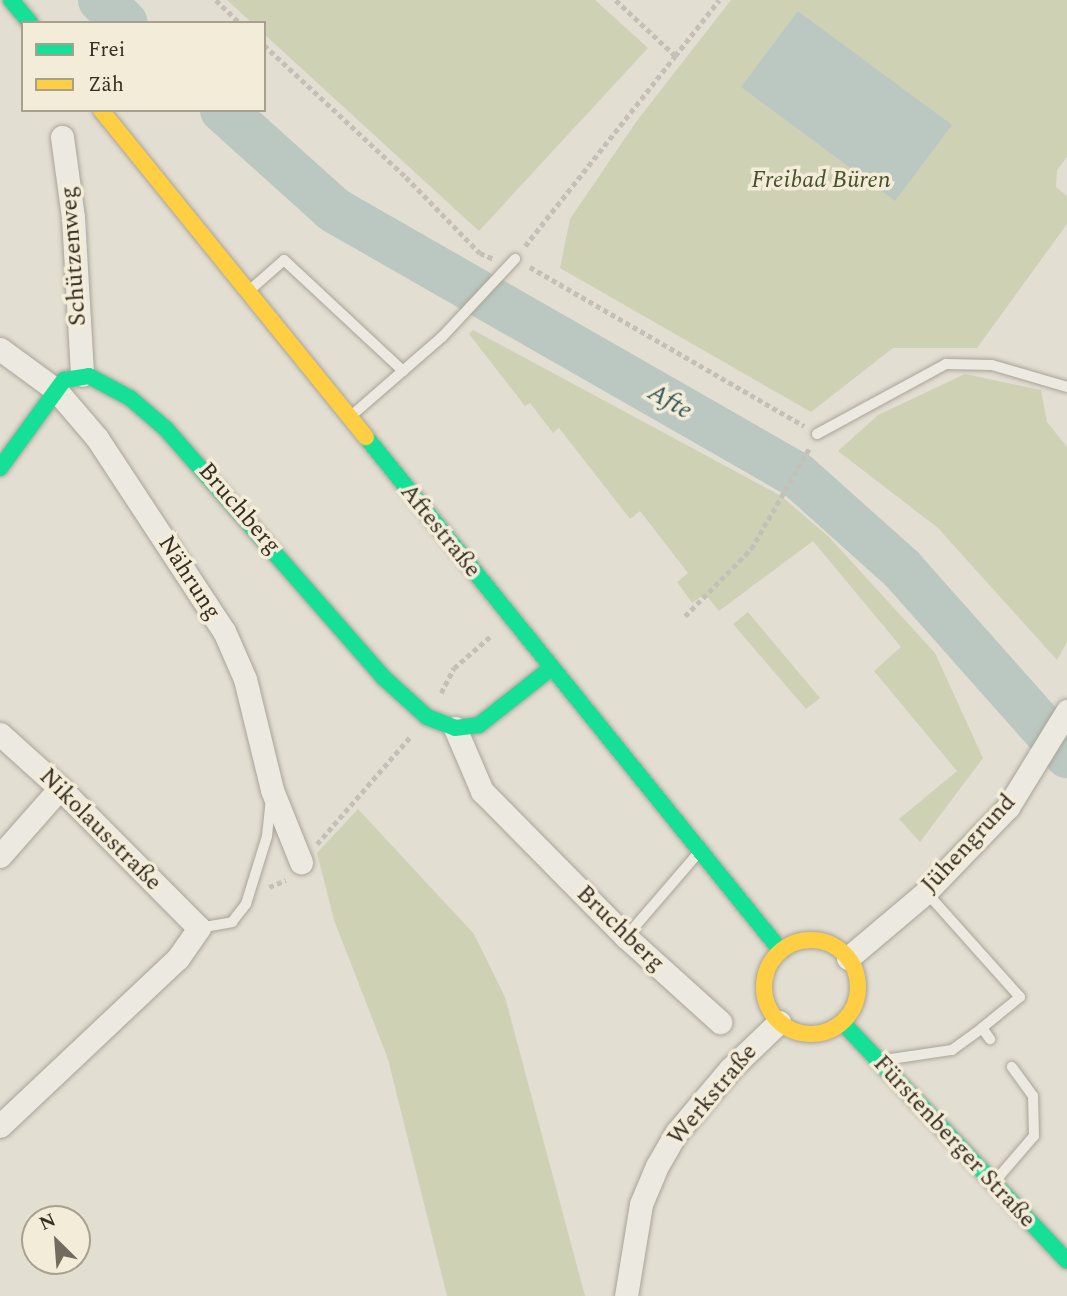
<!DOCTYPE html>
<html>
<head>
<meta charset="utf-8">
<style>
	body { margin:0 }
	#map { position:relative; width:1067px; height:1296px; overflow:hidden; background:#e2ded1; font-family:Spectral,serif }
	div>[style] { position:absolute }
	.green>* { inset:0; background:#cfd1b5 }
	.water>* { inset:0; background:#bbc8c1 }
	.river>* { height:46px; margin:-23px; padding:0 23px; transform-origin:23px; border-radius:23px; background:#bbc8c1 }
	.path>* { height:4.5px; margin-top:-2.25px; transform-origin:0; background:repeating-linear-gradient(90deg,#c4c0b8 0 5px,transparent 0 8.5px) }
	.roads { filter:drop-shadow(0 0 2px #a8a499) drop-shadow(0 0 2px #a8a499) }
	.lane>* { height:10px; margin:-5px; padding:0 5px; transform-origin:5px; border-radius:5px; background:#ece9e1 }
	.street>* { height:23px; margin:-11.5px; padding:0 11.5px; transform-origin:11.5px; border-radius:11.5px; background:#ece9e1 }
	.fast>* { height:16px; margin:-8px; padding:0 8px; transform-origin:8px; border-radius:8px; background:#16e098 }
	.slow>* { height:16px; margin:-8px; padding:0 8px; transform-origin:8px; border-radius:8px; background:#ffcf43 }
	.slow>.ring { margin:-8px; padding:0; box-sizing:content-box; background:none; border:16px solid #ffcf43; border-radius:50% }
	span { translate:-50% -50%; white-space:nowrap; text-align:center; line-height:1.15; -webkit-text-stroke:7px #f2ecd8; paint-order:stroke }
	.park-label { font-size:24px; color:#45512a; font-style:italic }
	.street-label { font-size:24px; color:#372d22 }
	.water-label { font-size:26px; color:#355; font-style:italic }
	.legend { position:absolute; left:21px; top:21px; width:245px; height:91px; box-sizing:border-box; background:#f2ecd8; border:2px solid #a7a08f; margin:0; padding:9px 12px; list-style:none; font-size:21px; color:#372d22 }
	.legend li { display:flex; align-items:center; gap:14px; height:35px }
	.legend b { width:35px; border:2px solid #a7a08f }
	.north { position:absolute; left:21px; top:1205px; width:70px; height:70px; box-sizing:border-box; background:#f2ecd8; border:2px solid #a7a08f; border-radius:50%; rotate:335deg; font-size:19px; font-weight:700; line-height:28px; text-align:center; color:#372d22 }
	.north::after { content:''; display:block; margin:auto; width:24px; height:32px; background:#736b5f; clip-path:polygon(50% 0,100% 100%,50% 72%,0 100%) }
</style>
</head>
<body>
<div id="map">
	<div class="green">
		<div style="clip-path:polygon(227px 0,595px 0,648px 48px,479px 231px,264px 34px,264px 23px,252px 23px)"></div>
		<div style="clip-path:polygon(731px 0,1067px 0,1067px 157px,1057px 170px,1056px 187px,1067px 196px,1067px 224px,977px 348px,893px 348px,811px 412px,560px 268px,570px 219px,636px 122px)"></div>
		<div style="clip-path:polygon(473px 330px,781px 496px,829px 537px,935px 653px,983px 758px,920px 842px,899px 819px,957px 771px,874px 671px,901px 647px,813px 541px,719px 611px,705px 594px,692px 603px,677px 582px,688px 573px,640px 511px,630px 519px,559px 428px,553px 433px,530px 403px,525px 406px,469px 334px)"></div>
		<div style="clip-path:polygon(965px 374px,1041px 390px,1047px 422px,1067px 447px,1067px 642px,1057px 660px,938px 528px,838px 451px,878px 415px)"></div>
		<div style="clip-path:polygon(748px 612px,820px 698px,806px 709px,733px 624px)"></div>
		<div style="clip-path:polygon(358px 809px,474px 934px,505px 997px,585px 1296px,447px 1296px,388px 1059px,334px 920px,317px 853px)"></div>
	</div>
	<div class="water">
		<div style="clip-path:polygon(798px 11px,952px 125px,895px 201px,741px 87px)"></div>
	</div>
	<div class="river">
		<div style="left:101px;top:0;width:33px;rotate:44deg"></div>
		<div style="left:223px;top:110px;width:149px;rotate:42deg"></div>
		<div style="left:334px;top:210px;width:533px;rotate:29.78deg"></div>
		<div style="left:797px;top:475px;width:141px;rotate:41.8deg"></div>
		<div style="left:902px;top:569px;width:249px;rotate:48.4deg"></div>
	</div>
	<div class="path">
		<div style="left:216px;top:0;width:33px;rotate:44deg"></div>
		<div style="left:264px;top:45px;width:194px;rotate:42.9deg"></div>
		<div style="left:406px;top:177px;width:106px;rotate:45.8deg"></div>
		<div style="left:480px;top:253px;width:15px;rotate:23deg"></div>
		<div style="left:675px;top:56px;width:71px;rotate:-51.8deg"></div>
		<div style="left:525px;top:246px;width:242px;rotate:-51.7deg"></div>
		<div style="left:675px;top:56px;width:82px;rotate:-137deg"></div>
		<div style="left:530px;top:267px;width:317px;rotate:30.1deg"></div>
		<div style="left:685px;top:616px;width:94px;rotate:-45.4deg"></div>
		<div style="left:751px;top:549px;width:118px;rotate:-60deg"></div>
		<div style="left:441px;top:693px;width:28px;rotate:-63deg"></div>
		<div style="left:454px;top:668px;width:50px;rotate:-41deg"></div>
		<div style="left:317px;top:844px;width:142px;rotate:-49deg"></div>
		<div style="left:269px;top:887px;width:18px;rotate:-22deg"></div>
	</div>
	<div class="roads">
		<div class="lane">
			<div style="left:251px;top:289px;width:44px;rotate:-41.3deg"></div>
			<div style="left:284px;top:260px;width:163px;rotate:43deg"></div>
			<div style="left:351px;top:416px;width:121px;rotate:-41deg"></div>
			<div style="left:442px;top:337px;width:107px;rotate:-46.9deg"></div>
			<div style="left:817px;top:434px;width:147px;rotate:-28.5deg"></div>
			<div style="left:946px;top:364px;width:46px;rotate:1.2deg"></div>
			<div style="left:992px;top:365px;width:78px;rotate:16.3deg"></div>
			<div style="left:926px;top:892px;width:141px;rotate:48.2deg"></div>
			<div style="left:1020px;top:997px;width:49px;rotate:140.8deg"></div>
			<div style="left:982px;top:1028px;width:14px;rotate:54deg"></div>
			<div style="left:199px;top:928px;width:34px;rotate:-10deg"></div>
			<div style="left:232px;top:922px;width:23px;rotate:-52deg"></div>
			<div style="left:246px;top:904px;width:71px;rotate:-72.8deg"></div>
			<div style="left:267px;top:836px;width:36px;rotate:-84deg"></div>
			<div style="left:626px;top:937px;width:112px;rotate:-49.3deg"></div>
			<div style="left:884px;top:1060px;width:69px;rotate:-8.4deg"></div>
			<div style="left:952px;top:1050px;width:37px;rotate:-36deg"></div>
			<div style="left:996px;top:1180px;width:58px;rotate:-49.2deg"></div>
			<div style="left:1034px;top:1136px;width:40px;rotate:-91.4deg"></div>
			<div style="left:1033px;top:1096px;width:36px;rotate:-126deg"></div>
		</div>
		<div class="street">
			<div style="left:62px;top:137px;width:81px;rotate:82.2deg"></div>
			<div style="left:73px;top:217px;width:158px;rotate:86.7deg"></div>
			<div style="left:0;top:349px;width:69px;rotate:36.2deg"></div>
			<div style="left:56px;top:390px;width:63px;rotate:49.5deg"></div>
			<div style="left:97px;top:438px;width:231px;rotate:56.7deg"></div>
			<div style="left:224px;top:631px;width:52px;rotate:66.4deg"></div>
			<div style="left:245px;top:679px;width:114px;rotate:76.3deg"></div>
			<div style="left:272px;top:790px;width:78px;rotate:68.1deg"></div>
			<div style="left:455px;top:728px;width:69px;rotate:66.8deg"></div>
			<div style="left:482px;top:791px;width:205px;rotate:45.4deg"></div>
			<div style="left:626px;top:937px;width:127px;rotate:42.1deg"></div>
			<div style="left:0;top:734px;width:81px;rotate:42deg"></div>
			<div style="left:60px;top:788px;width:197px;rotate:45.2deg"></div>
			<div style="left:199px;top:928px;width:37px;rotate:125deg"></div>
			<div style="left:178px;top:958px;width:245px;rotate:136.7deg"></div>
			<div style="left:0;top:856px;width:91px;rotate:-48.6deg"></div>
			<div style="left:848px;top:958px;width:102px;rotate:-40.2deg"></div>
			<div style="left:926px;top:892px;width:118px;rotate:-46deg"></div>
			<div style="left:1008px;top:807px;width:113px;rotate:-58.4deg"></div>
			<div style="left:626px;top:1296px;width:93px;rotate:-80.7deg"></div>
			<div style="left:641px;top:1204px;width:41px;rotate:-67.2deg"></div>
			<div style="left:657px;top:1166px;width:39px;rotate:-60deg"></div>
			<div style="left:677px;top:1132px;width:82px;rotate:-49.9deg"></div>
			<div style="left:730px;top:1069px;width:68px;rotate:-43.8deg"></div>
		</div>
		<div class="fast">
			<div style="left:11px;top:0;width:30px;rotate:50deg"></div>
			<div style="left:366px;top:437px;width:661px;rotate:51.08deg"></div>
			<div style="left:0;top:468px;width:109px;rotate:-54deg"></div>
			<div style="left:64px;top:380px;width:25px;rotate:-9deg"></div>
			<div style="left:89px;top:376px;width:47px;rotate:28.2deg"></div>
			<div style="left:130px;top:398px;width:48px;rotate:40.7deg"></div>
			<div style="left:166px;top:429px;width:330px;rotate:48.8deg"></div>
			<div style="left:383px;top:677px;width:59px;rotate:42.3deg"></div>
			<div style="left:427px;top:717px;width:30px;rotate:21deg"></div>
			<div style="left:455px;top:728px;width:24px;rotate:-7deg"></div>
			<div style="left:479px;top:725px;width:90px;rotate:-38.3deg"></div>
			<div style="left:842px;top:1022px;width:328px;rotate:46.7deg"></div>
		</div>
		<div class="slow">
			<div style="left:101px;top:110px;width:421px;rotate:51deg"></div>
			<div class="ring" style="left:764px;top:940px;width:78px;height:78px"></div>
		</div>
	</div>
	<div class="park-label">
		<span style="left:821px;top:181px">Freibad Büren</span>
	</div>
	<div class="street-label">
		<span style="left:74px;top:256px;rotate:-94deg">Schützenweg</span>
		<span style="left:239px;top:509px;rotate:49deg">Bruchberg</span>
		<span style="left:440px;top:531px;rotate:51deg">Aftestraße</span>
		<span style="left:189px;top:578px;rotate:57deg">Nährung</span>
		<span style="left:100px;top:830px;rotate:45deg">Nikolausstraße</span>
		<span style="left:969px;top:844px;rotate:-47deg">Jühengrund</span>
		<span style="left:620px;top:929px;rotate:44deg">Bruchberg</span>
		<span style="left:713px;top:1095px;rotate:-50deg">Werkstraße</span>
		<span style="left:954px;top:1142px;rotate:47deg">Fürstenberger Straße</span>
	</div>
	<div class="water-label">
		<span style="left:670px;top:402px;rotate:30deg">Afte</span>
	</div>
	<ul class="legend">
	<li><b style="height:9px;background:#16e098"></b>Frei</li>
	<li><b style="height:9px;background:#ffcf43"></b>Zäh</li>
	</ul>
	<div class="north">N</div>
</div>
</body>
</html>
